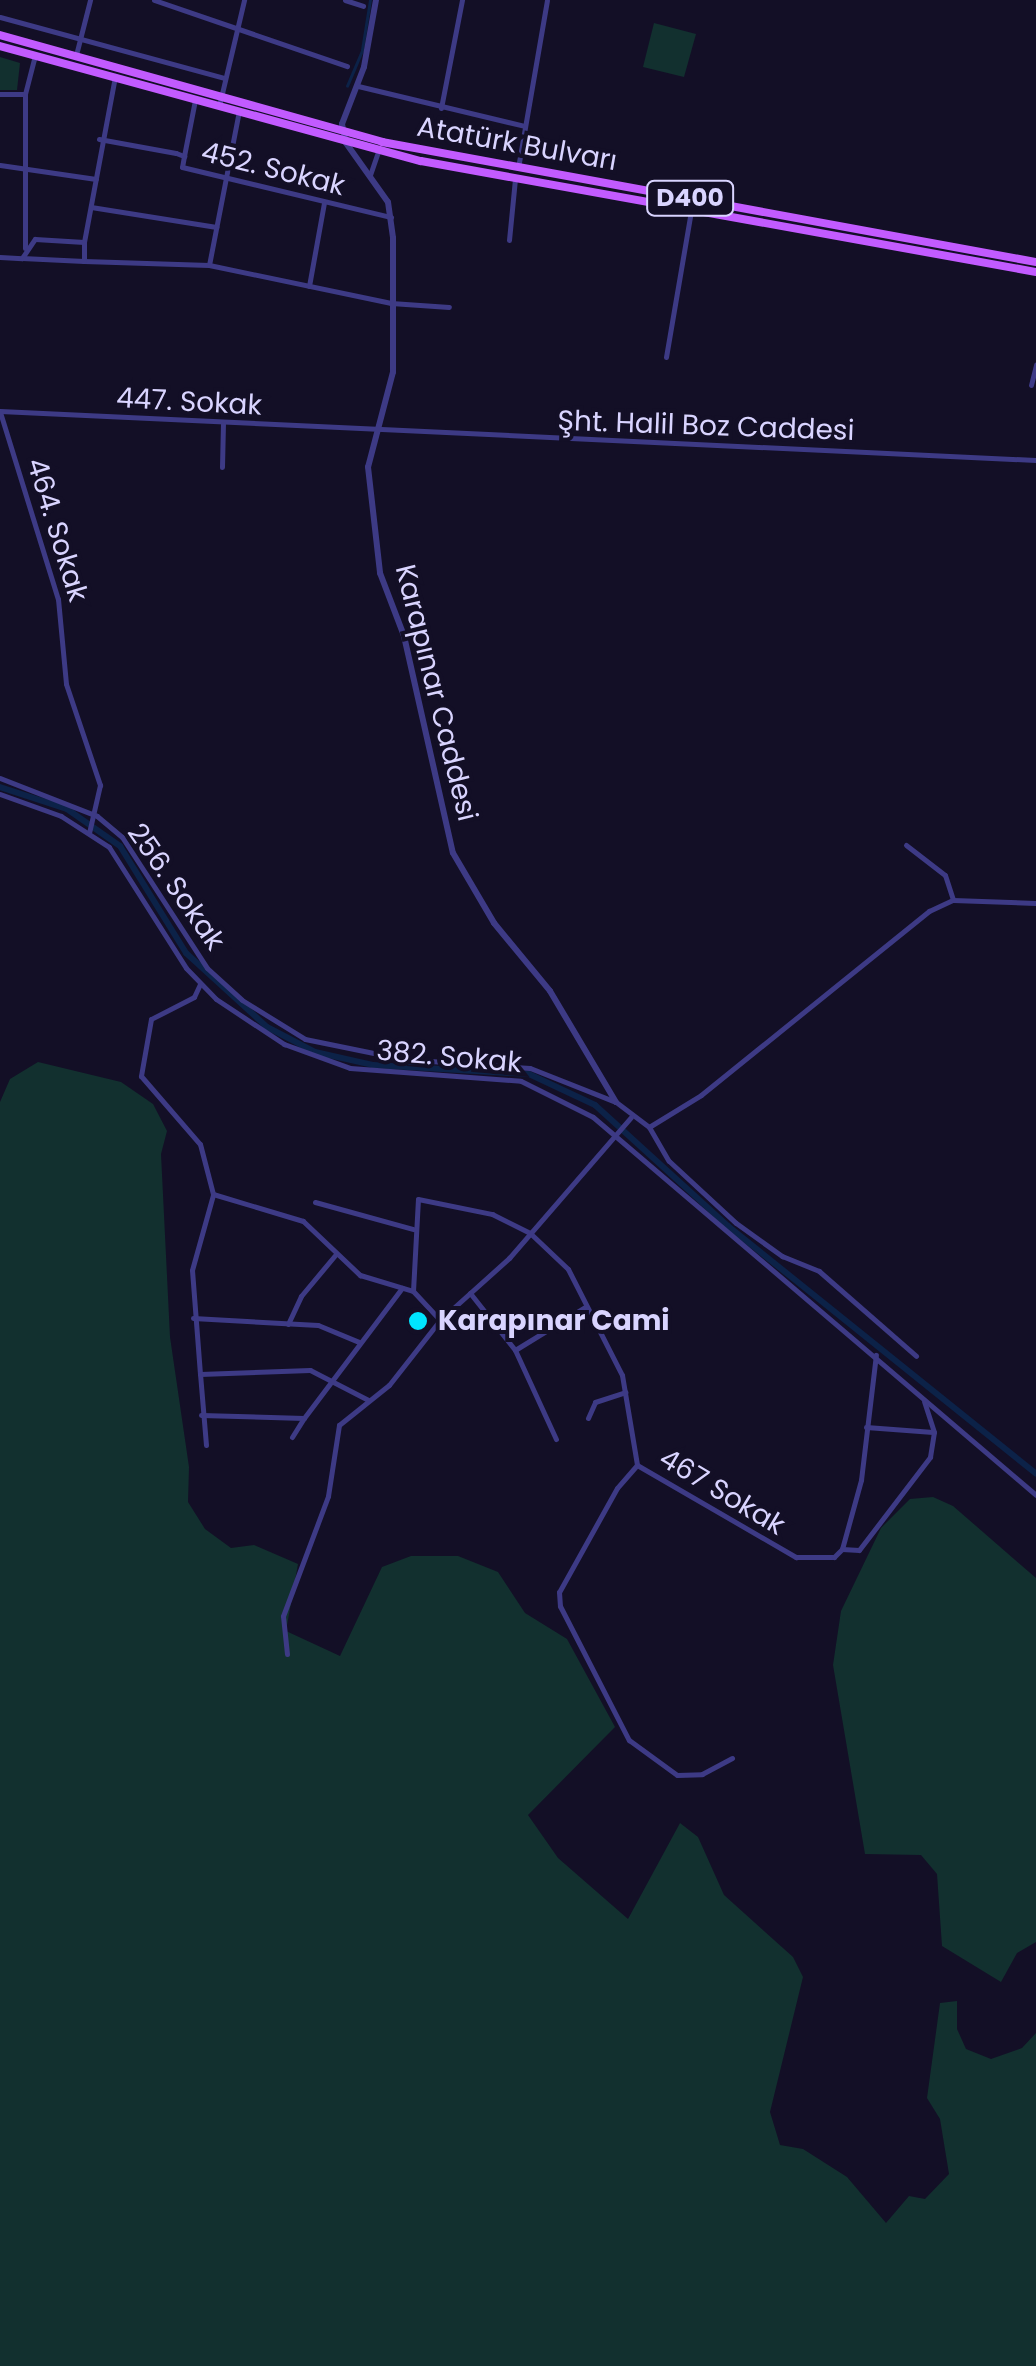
<!DOCTYPE html>
<html>
<head>
<meta charset="utf-8">
<style>
	body { margin:0 }
	#map { position:relative; width:1036px; height:2366px; overflow:hidden; background:#130f26; font-family:Poppins,sans-serif }
	div>[style] { position:absolute }
	.green>* { inset:0; background:#12302f }
	.stream>* { height:2.5px; margin:-1.25px; padding:0 1.25px; transform-origin:1.25px; border-radius:1.25px; background:#0c2248 }
	.canal>* { height:6px; margin:-3px; padding:0 3px; transform-origin:3px; border-radius:3px; background:#0c2248 }
	.minor>* { height:5px; margin:-2.5px; padding:0 2.5px; transform-origin:2.5px; border-radius:2.5px; background:#3d3a85 }
	.tertiary>* { height:6px; margin:-3px; padding:0 3px; transform-origin:3px; border-radius:3px; background:#3d3a85 }
	.primary>* { height:8px; margin:-4px; padding:0 4px; transform-origin:4px; border-radius:4px; background:#c25bff }
	.dots>* { width:28px; height:28px; translate:-50% -50%; box-sizing:border-box; border:5px solid #130f26; border-radius:50% }
	span { translate:-50% -50%; white-space:nowrap; text-align:center; line-height:1.15; -webkit-text-stroke:8px #130f26; paint-order:stroke }
	.shield-label span { padding:2px 8px; background:#130f26; border:2px solid; border-radius:8px; -webkit-text-stroke-width:0 }
	.shield-label { font-size:25px; color:#d9d4ff; font-weight:700 }
	.street-label { font-size:28px; color:#d9d4ff }
	.poi-label { font-size:28px; color:#d9d4ff; font-weight:700 }
	.left { translate:0 -50%; text-align:left }
</style>
</head>
<body>
<div id="map">
	<div class="green">
		<div style="clip-path:polygon(654px 23px,696px 34px,684px 77px,643px 67px)"></div>
		<div style="clip-path:polygon(0 57px,20px 63px,17px 90px,0 90px)"></div>
		<div style="clip-path:polygon(38px 1062px,121px 1082px,153px 1104px,167px 1131px,161px 1154px,170px 1337px,189px 1467px,188px 1502px,205px 1529px,231px 1548px,254px 1545px,298px 1564px,286px 1631px,340px 1656px,382px 1567px,411px 1556px,458px 1556px,498px 1572px,525px 1613px,567px 1639px,615px 1727px,528px 1815px,558px 1858px,628px 1919px,680px 1823px,698px 1837px,724px 1895px,793px 1957px,803px 1977px,770px 2112px,780px 2145px,803px 2149px,847px 2177px,886px 2223px,909px 2196px,925px 2199px,949px 2174px,940px 2119px,927px 2098px,940px 2003px,957px 2001px,957px 2029px,966px 2049px,991px 2059px,1022px 2048px,1036px 2033px,1036px 2366px,0 2366px,0 1102px,10px 1079px)"></div>
		<div style="clip-path:polygon(933px 1497px,953px 1506px,1036px 1578px,1036px 1942px,1017px 1953px,1001px 1982px,942px 1946px,937px 1874px,921px 1855px,865px 1854px,833px 1665px,841px 1611px,881px 1528px,910px 1499px)"></div>
	</div>
	<div class="stream">
		<div style="left:347px;top:86px;width:39px;rotate:-67deg"></div>
		<div style="left:362px;top:50px;width:51px;rotate:-80.9deg"></div>
	</div>
	<div class="canal">
		<div style="left:0;top:787px;width:71px;rotate:18.2deg"></div>
		<div style="left:67px;top:809px;width:65px;rotate:34.9deg"></div>
		<div style="left:120px;top:846px;width:126px;rotate:58.3deg"></div>
		<div style="left:186px;top:953px;width:110px;rotate:42.4deg"></div>
		<div style="left:267px;top:1027px;width:54px;rotate:27.5deg"></div>
		<div style="left:315px;top:1052px;width:59px;rotate:12.6deg"></div>
		<div style="left:373px;top:1065px;width:156px;rotate:3.3deg"></div>
		<div style="left:529px;top:1074px;width:73px;rotate:25.2deg"></div>
		<div style="left:595px;top:1105px;width:180px;rotate:42.3deg"></div>
		<div style="left:728px;top:1226px;width:395px;rotate:38.8deg"></div>
	</div>
	<div class="minor">
		<div style="left:154px;top:0;width:204px;rotate:18.9deg"></div>
		<div style="left:345px;top:0;width:19px;rotate:18deg"></div>
		<div style="left:0;top:17px;width:233px;rotate:15.2deg"></div>
		<div style="left:76px;top:55px;width:57px;rotate:-75.7deg"></div>
		<div style="left:358px;top:86px;width:171px;rotate:13.5deg"></div>
		<div style="left:0;top:94px;width:25px"></div>
		<div style="left:219px;top:106px;width:109px;rotate:-76.7deg"></div>
		<div style="left:441px;top:108px;width:110px;rotate:-79deg"></div>
		<div style="left:99px;top:139px;width:78px;rotate:10.3deg"></div>
		<div style="left:176px;top:153px;width:9px;rotate:21deg"></div>
		<div style="left:184px;top:156px;width:11px;rotate:100deg"></div>
		<div style="left:182px;top:167px;width:215px;rotate:13.5deg"></div>
		<div style="left:184px;top:156px;width:57px;rotate:-78.9deg"></div>
		<div style="left:0;top:165px;width:97px;rotate:8.3deg"></div>
		<div style="left:518px;top:168px;width:170px;rotate:-80.2deg"></div>
		<div style="left:370px;top:175px;width:28px;rotate:-71deg"></div>
		<div style="left:91px;top:207px;width:127px;rotate:9.1deg"></div>
		<div style="left:509px;top:240px;width:61px;rotate:-84.4deg"></div>
		<div style="left:84px;top:242px;width:169px;rotate:-79.4deg"></div>
		<div style="left:25px;top:248px;width:154px;rotate:-90deg"></div>
		<div style="left:25px;top:94px;width:40px;rotate:-75.6deg"></div>
		<div style="left:0;top:257px;width:22px;rotate:3deg"></div>
		<div style="left:22px;top:258px;width:23px;rotate:-56deg"></div>
		<div style="left:35px;top:239px;width:49px;rotate:3.5deg"></div>
		<div style="left:84px;top:242px;width:19px;rotate:90deg"></div>
		<div style="left:84px;top:261px;width:125px;rotate:1.8deg"></div>
		<div style="left:209px;top:265px;width:186px;rotate:11.8deg"></div>
		<div style="left:391px;top:303px;width:58px;rotate:3.9deg"></div>
		<div style="left:22px;top:258px;width:62px;rotate:2.8deg"></div>
		<div style="left:209px;top:265px;width:157px;rotate:-79deg"></div>
		<div style="left:309px;top:286px;width:84px;rotate:-79.8deg"></div>
		<div style="left:666px;top:357px;width:148px;rotate:-80.3deg"></div>
		<div style="left:1031px;top:385px;width:21px;rotate:-76deg"></div>
		<div style="left:0;top:411px;width:1037px;rotate:2.71deg"></div>
		<div style="left:0;top:412px;width:196px;rotate:72.8deg"></div>
		<div style="left:58px;top:599px;width:85px;rotate:84.6deg"></div>
		<div style="left:66px;top:684px;width:107px;rotate:71.4deg"></div>
		<div style="left:100px;top:785px;width:49px;rotate:102.9deg"></div>
		<div style="left:222px;top:467px;width:43px;rotate:-88.7deg"></div>
		<div style="left:0;top:778px;width:104px;rotate:21.4deg"></div>
		<div style="left:97px;top:816px;width:33px;rotate:40deg"></div>
		<div style="left:122px;top:837px;width:156px;rotate:57deg"></div>
		<div style="left:207px;top:968px;width:47px;rotate:42.4deg"></div>
		<div style="left:242px;top:1000px;width:74px;rotate:31.8deg"></div>
		<div style="left:305px;top:1039px;width:100px;rotate:11.5deg"></div>
		<div style="left:403px;top:1059px;width:127px;rotate:4.1deg"></div>
		<div style="left:530px;top:1068px;width:92px;rotate:21.6deg"></div>
		<div style="left:616px;top:1102px;width:41px;rotate:37.1deg"></div>
		<div style="left:0;top:794px;width:65px;rotate:19.8deg"></div>
		<div style="left:61px;top:816px;width:57px;rotate:32.9deg"></div>
		<div style="left:109px;top:847px;width:143px;rotate:57.5deg"></div>
		<div style="left:186px;top:968px;width:43px;rotate:45.9deg"></div>
		<div style="left:216px;top:999px;width:82px;rotate:33.5deg"></div>
		<div style="left:284px;top:1044px;width:70px;rotate:20deg"></div>
		<div style="left:350px;top:1068px;width:171px;rotate:4.3deg"></div>
		<div style="left:521px;top:1081px;width:80px;rotate:26.6deg"></div>
		<div style="left:593px;top:1117px;width:582px;rotate:40.47deg"></div>
		<div style="left:906px;top:845px;width:49px;rotate:37.6deg"></div>
		<div style="left:945px;top:875px;width:26px;rotate:72deg"></div>
		<div style="left:200px;top:984px;width:14px;rotate:115deg"></div>
		<div style="left:194px;top:997px;width:48px;rotate:152.9deg"></div>
		<div style="left:151px;top:1019px;width:58px;rotate:100deg"></div>
		<div style="left:141px;top:1076px;width:90px;rotate:49.1deg"></div>
		<div style="left:200px;top:1144px;width:52px;rotate:75.4deg"></div>
		<div style="left:213px;top:1194px;width:94px;rotate:16.7deg"></div>
		<div style="left:303px;top:1221px;width:79px;rotate:43.5deg"></div>
		<div style="left:360px;top:1275px;width:55px;rotate:16.8deg"></div>
		<div style="left:413px;top:1291px;width:40px;rotate:47deg"></div>
		<div style="left:649px;top:1127px;width:61px;rotate:-31.6deg"></div>
		<div style="left:701px;top:1095px;width:293px;rotate:-38.9deg"></div>
		<div style="left:929px;top:911px;width:26px;rotate:-25deg"></div>
		<div style="left:953px;top:900px;width:83px;rotate:2.1deg"></div>
		<div style="left:649px;top:1127px;width:39px;rotate:60deg"></div>
		<div style="left:669px;top:1161px;width:91px;rotate:42.8deg"></div>
		<div style="left:736px;top:1223px;width:57px;rotate:35.7deg"></div>
		<div style="left:782px;top:1256px;width:40px;rotate:22deg"></div>
		<div style="left:819px;top:1271px;width:129px;rotate:41.2deg"></div>
		<div style="left:315px;top:1202px;width:102px;rotate:15.4deg"></div>
		<div style="left:413px;top:1291px;width:92px;rotate:-86.9deg"></div>
		<div style="left:418px;top:1199px;width:76px;rotate:11.5deg"></div>
		<div style="left:492px;top:1214px;width:42px;rotate:26.6deg"></div>
		<div style="left:530px;top:1233px;width:52px;rotate:43.5deg"></div>
		<div style="left:568px;top:1269px;width:119px;rotate:63deg"></div>
		<div style="left:622px;top:1375px;width:91px;rotate:80.5deg"></div>
		<div style="left:637px;top:1465px;width:30px;rotate:131deg"></div>
		<div style="left:617px;top:1488px;width:119px;rotate:119.1deg"></div>
		<div style="left:559px;top:1592px;width:14px;rotate:86deg"></div>
		<div style="left:560px;top:1606px;width:151px;rotate:62.8deg"></div>
		<div style="left:629px;top:1740px;width:59px;rotate:36.1deg"></div>
		<div style="left:677px;top:1775px;width:25px;rotate:-2deg"></div>
		<div style="left:702px;top:1774px;width:34px;rotate:-28deg"></div>
		<div style="left:470px;top:1293px;width:73px;rotate:51.7deg"></div>
		<div style="left:515px;top:1350px;width:98px;rotate:65.3deg"></div>
		<div style="left:193px;top:1318px;width:125px;rotate:3.2deg"></div>
		<div style="left:318px;top:1325px;width:44px;rotate:22.5deg"></div>
		<div style="left:288px;top:1324px;width:31px;rotate:-65deg"></div>
		<div style="left:301px;top:1296px;width:55px;rotate:-50.2deg"></div>
		<div style="left:515px;top:1350px;width:82px;rotate:-31.6deg"></div>
		<div style="left:200px;top:1374px;width:104px;rotate:-94.4deg"></div>
		<div style="left:192px;top:1270px;width:78px;rotate:-74.4deg"></div>
		<div style="left:201px;top:1415px;width:103px;rotate:1.7deg"></div>
		<div style="left:304px;top:1418px;width:163px;rotate:-53deg"></div>
		<div style="left:588px;top:1418px;width:17px;rotate:-66deg"></div>
		<div style="left:595px;top:1402px;width:32px;rotate:-18deg"></div>
		<div style="left:866px;top:1427px;width:67px;rotate:4.3deg"></div>
		<div style="left:292px;top:1437px;width:22px;rotate:-58deg"></div>
		<div style="left:206px;top:1445px;width:71px;rotate:-94.8deg"></div>
		<div style="left:200px;top:1374px;width:110px;rotate:-2.1deg"></div>
		<div style="left:310px;top:1370px;width:65px;rotate:27.3deg"></div>
		<div style="left:637px;top:1465px;width:184px;rotate:30.1deg"></div>
		<div style="left:796px;top:1557px;width:38px"></div>
		<div style="left:834px;top:1557px;width:11px;rotate:-45deg"></div>
		<div style="left:842px;top:1549px;width:72px;rotate:-74.6deg"></div>
		<div style="left:861px;top:1480px;width:126px;rotate:-83.2deg"></div>
		<div style="left:842px;top:1549px;width:17px;rotate:3deg"></div>
		<div style="left:859px;top:1550px;width:117px;rotate:-52.6deg"></div>
		<div style="left:930px;top:1457px;width:25px;rotate:-81deg"></div>
		<div style="left:934px;top:1432px;width:32px;rotate:-108deg"></div>
		<div style="left:287px;top:1654px;width:38px;rotate:-96deg"></div>
		<div style="left:283px;top:1616px;width:128px;rotate:-69.4deg"></div>
		<div style="left:328px;top:1496px;width:72px;rotate:-81.2deg"></div>
		<div style="left:339px;top:1425px;width:64px;rotate:-38.7deg"></div>
		<div style="left:389px;top:1385px;width:83px;rotate:-51.9deg"></div>
		<div style="left:440px;top:1320px;width:93px;rotate:-41.9deg"></div>
		<div style="left:509px;top:1258px;width:186px;rotate:-49.1deg"></div>
	</div>
	<div class="tertiary">
		<div style="left:376px;top:0;width:68px;rotate:100.2deg"></div>
		<div style="left:364px;top:67px;width:61px;rotate:111.1deg"></div>
		<div style="left:342px;top:124px;width:19px;rotate:78deg"></div>
		<div style="left:346px;top:143px;width:72px;rotate:54.6deg"></div>
		<div style="left:388px;top:202px;width:36px;rotate:82deg"></div>
		<div style="left:393px;top:238px;width:134px;rotate:90deg"></div>
		<div style="left:393px;top:372px;width:98px;rotate:104.7deg"></div>
		<div style="left:368px;top:467px;width:107px;rotate:83.5deg"></div>
		<div style="left:380px;top:573px;width:67px;rotate:69.1deg"></div>
		<div style="left:404px;top:636px;width:222px;rotate:77.3deg"></div>
		<div style="left:453px;top:853px;width:81px;rotate:59.6deg"></div>
		<div style="left:494px;top:923px;width:88px;rotate:50.5deg"></div>
		<div style="left:550px;top:991px;width:129px;rotate:59.3deg"></div>
	</div>
	<div class="primary">
		<div style="left:0;top:35px;width:397px;rotate:15.6deg"></div>
		<div style="left:382px;top:142px;width:665px;rotate:10.4deg"></div>
		<div style="left:0;top:46px;width:436px;rotate:15.3deg"></div>
		<div style="left:421px;top:161px;width:625px;rotate:10.23deg"></div>
	</div>
	<div class="dots">
		<div style="left:418px;top:1321px;background:#00e5ff"></div>
	</div>
	<div class="shield-label">
		<span style="left:690px;top:198px">D400</span>
	</div>
	<div class="street-label">
		<span style="left:517px;top:144px;rotate:10deg">Atatürk Bulvarı</span>
		<span style="left:273px;top:169px;rotate:14deg">452. Sokak</span>
		<span style="left:189px;top:402px;rotate:3deg">447. Sokak</span>
		<span style="left:706px;top:426px;rotate:2deg">Şht. Halil Boz Caddesi</span>
		<span style="left:57px;top:530px;rotate:73deg">464. Sokak</span>
		<span style="left:436px;top:693px;rotate:76deg">Karapınar Caddesi</span>
		<span style="left:176px;top:887px;rotate:55deg">256. Sokak</span>
		<span style="left:449px;top:1057px;rotate:5deg">382. Sokak</span>
		<span style="left:722px;top:1492px;rotate:31deg">467 Sokak</span>
	</div>
	<div class="poi-label">
		<span class="left" style="left:438px;top:1321px">Karapınar Cami</span>
	</div>
</div>
</body>
</html>
